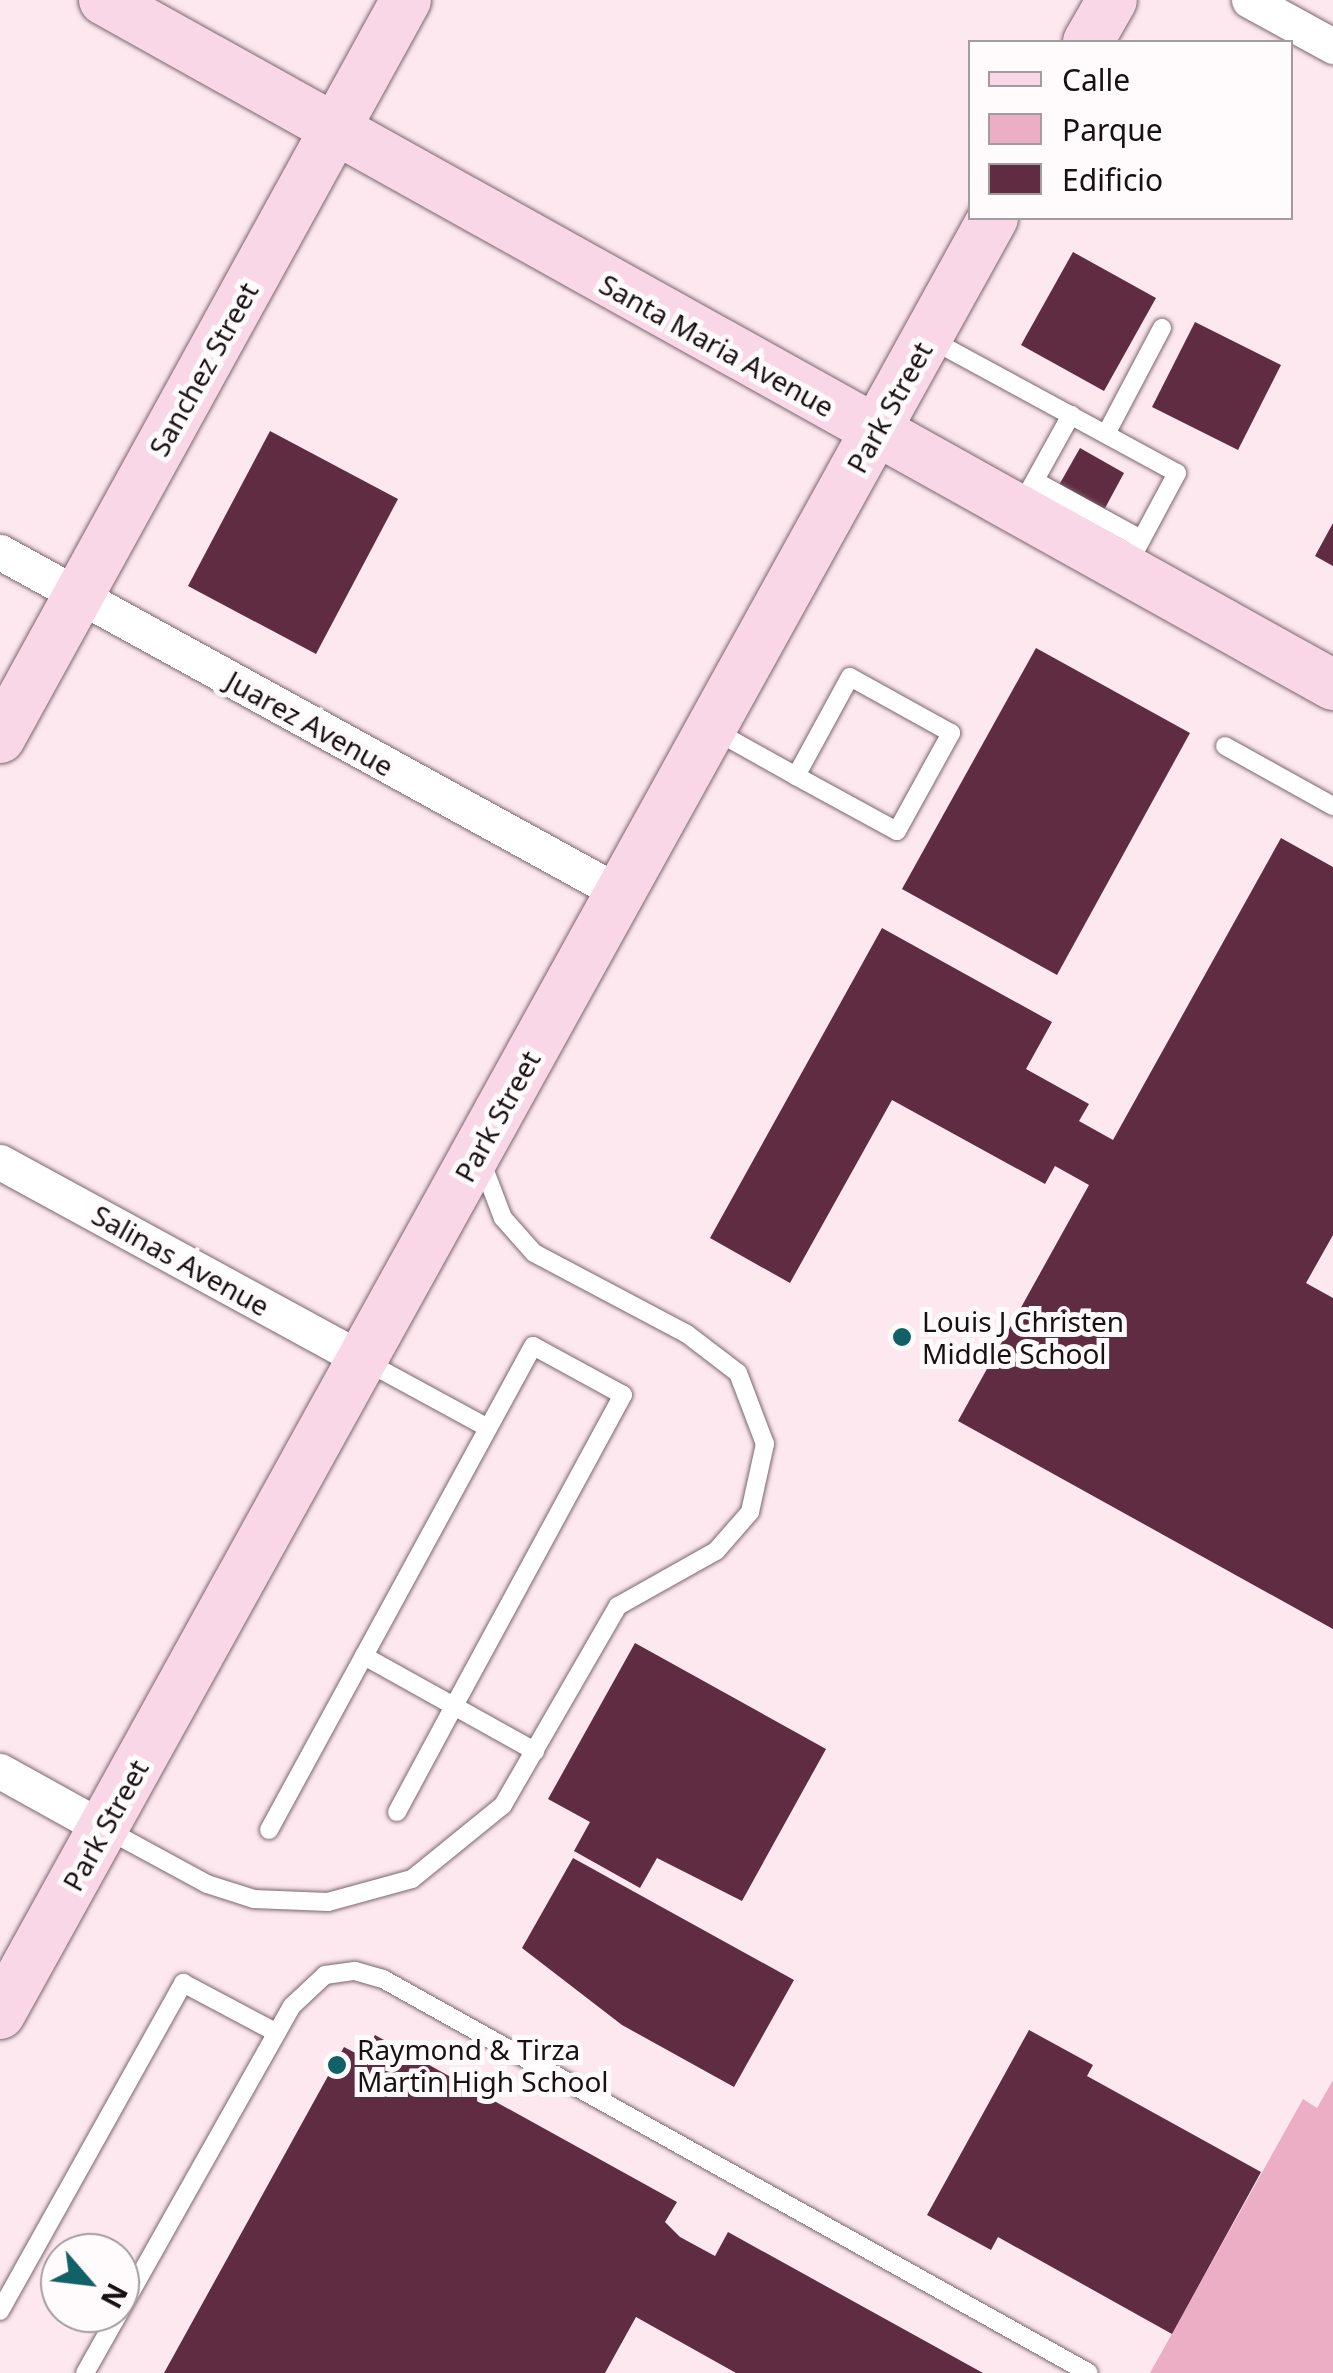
<!DOCTYPE html>
<html>
<head>
<meta charset="utf-8">
<style>
	body { margin:0 }
	#map { position:relative; width:1333px; height:2373px; overflow:hidden; background:#fee8ef; font-family:"Noto Sans",sans-serif }
	div>[style] { position:absolute }
	.green>* { inset:0; background:#ecaec5 }
	.building>* { inset:0; background:#602c42 }
	.roads { filter:drop-shadow(0 0 2px #7a676d) drop-shadow(0 0 2px #7a676d) }
	.lane>* { height:18px; margin:-9px; padding:0 9px; transform-origin:9px; border-radius:9px; background:#fff }
	.street>* { height:35px; margin:-17.5px; padding:0 17.5px; transform-origin:17.5px; border-radius:17.5px; background:#fff }
	.secondary>* { height:50px; margin:-25px; padding:0 25px; transform-origin:25px; border-radius:25px; background:#fad7e6 }
	.dots>* { width:28px; height:28px; translate:-50% -50%; box-sizing:border-box; border:5px solid #fffafc; border-radius:50% }
	span { translate:-50% -50%; white-space:nowrap; text-align:center; line-height:1.15; -webkit-text-stroke:10px #fffafc; paint-order:stroke }
	.street-label { font-size:28px; color:#181013 }
	.poi-label { font-size:28px; color:#181013 }
	.left { translate:0 -50%; text-align:left }
	.legend { position:absolute; left:968px; top:40px; width:325px; height:180px; box-sizing:border-box; background:#fffafc; border:2px solid #a39c9f; margin:0; padding:12px 18px; list-style:none; font-size:30px; color:#181013 }
	.legend li { display:flex; align-items:center; gap:20px; height:50px }
	.legend b { width:50px; border:2px solid #a39c9f }
	.north { position:absolute; left:40px; top:2233px; width:100px; height:100px; box-sizing:border-box; background:#fffafc; border:2px solid #a39c9f; border-radius:50%; rotate:118deg; font-size:28px; font-weight:700; line-height:40px; text-align:center; color:#181013 }
	.north::after { content:''; display:block; margin:auto; width:35px; height:45px; background:#126169; clip-path:polygon(50% 0,100% 100%,50% 72%,0 100%) }
</style>
</head>
<body>
<div id="map">
	<div class="green">
		<div style="clip-path:polygon(1333px 2080px,1333px 2373px,1150px 2373px,1303px 2099px,1317px 2108px)"></div>
	</div>
	<div class="building">
		<div style="clip-path:polygon(1073px 252px,1156px 298px,1104px 391px,1021px 345px)"></div>
		<div style="clip-path:polygon(1195px 322px,1281px 365px,1238px 450px,1152px 407px)"></div>
		<div style="clip-path:polygon(270px 431px,398px 499px,316px 654px,188px 586px)"></div>
		<div style="clip-path:polygon(1080px 448px,1124px 473px,1104px 510px,1059px 485px)"></div>
		<div style="clip-path:polygon(1333px 523px,1333px 566px,1315px 556px)"></div>
		<div style="clip-path:polygon(1036px 648px,1190px 733px,1057px 975px,902px 889px)"></div>
		<div style="clip-path:polygon(1281px 838px,1333px 867px,1333px 1235px,1306px 1283px,1333px 1298px,1333px 1629px,958px 1421px,1089px 1185px,1055px 1166px,1045px 1184px,892px 1100px,790px 1283px,710px 1238px,882px 928px,1052px 1022px,1026px 1069px,1089px 1104px,1079px 1121px,1113px 1140px)"></div>
		<div style="clip-path:polygon(635px 1643px,826px 1749px,742px 1901px,657px 1858px,640px 1888px,574px 1851px,590px 1822px,548px 1799px)"></div>
		<div style="clip-path:polygon(573px 1858px,794px 1980px,734px 2087px,622px 2025px,522px 1948px)"></div>
		<div style="clip-path:polygon(1029px 2030px,1093px 2065px,1087px 2076px,1261px 2172px,1172px 2334px,998px 2237px,991px 2250px,927px 2215px)"></div>
		<div style="clip-path:polygon(375px 2035px,677px 2202px,665px 2222px,680px 2237px,715px 2256px,728px 2232px,983px 2373px,736px 2373px,636px 2317px,605px 2373px,164px 2373px,344px 2047px,363px 2057px)"></div>
	</div>
	<div class="roads">
		<div class="lane">
			<div style="left:930px;top:339px;width:281px;rotate:28.5deg"></div>
			<div style="left:1177px;top:473px;width:108px;rotate:118.2deg"></div>
			<div style="left:1106px;top:434px;width:120px;rotate:-62.2deg"></div>
			<div style="left:1035px;top:481px;width:121px;rotate:28.7deg"></div>
			<div style="left:1030px;top:489px;width:85px;rotate:-61deg"></div>
			<div style="left:712px;top:729px;width:96px;rotate:29.2deg"></div>
			<div style="left:796px;top:776px;width:115px;rotate:28.6deg"></div>
			<div style="left:897px;top:831px;width:112px;rotate:-61.1deg"></div>
			<div style="left:951px;top:733px;width:115px;rotate:-151deg"></div>
			<div style="left:850px;top:677px;width:113px;rotate:118.6deg"></div>
			<div style="left:1225px;top:746px;width:124px;rotate:29.1deg"></div>
			<div style="left:363px;top:1360px;width:142px;rotate:28.5deg"></div>
			<div style="left:397px;top:1812px;width:120px;rotate:-61.7deg"></div>
			<div style="left:454px;top:1706px;width:354px;rotate:-61.5deg"></div>
			<div style="left:623px;top:1395px;width:102px;rotate:-151.4deg"></div>
			<div style="left:533px;top:1346px;width:353px;rotate:118.6deg"></div>
			<div style="left:364px;top:1656px;width:196px;rotate:29.1deg"></div>
			<div style="left:104px;top:1828px;width:117px;rotate:28.5deg"></div>
			<div style="left:207px;top:1884px;width:49px;rotate:17.7deg"></div>
			<div style="left:254px;top:1899px;width:74px;rotate:2.3deg"></div>
			<div style="left:328px;top:1902px;width:87px;rotate:-15.3deg"></div>
			<div style="left:412px;top:1879px;width:117px;rotate:-39.1deg"></div>
			<div style="left:503px;top:1805px;width:230px;rotate:-60deg"></div>
			<div style="left:618px;top:1606px;width:112px;rotate:-29.3deg"></div>
			<div style="left:716px;top:1551px;width:52px;rotate:-48.9deg"></div>
			<div style="left:750px;top:1512px;width:70px;rotate:-77.6deg"></div>
			<div style="left:765px;top:1444px;width:76px;rotate:-110.8deg"></div>
			<div style="left:738px;top:1373px;width:64px;rotate:-142.6deg"></div>
			<div style="left:687px;top:1334px;width:173px;rotate:-152.1deg"></div>
			<div style="left:534px;top:1253px;width:47px;rotate:-131.5deg"></div>
			<div style="left:503px;top:1218px;width:64px;rotate:-111deg"></div>
			<div style="left:269px;top:1830px;width:198px;rotate:-61.4deg"></div>
			<div style="left:0;top:2311px;width:376px;rotate:-60.8deg"></div>
			<div style="left:183px;top:1983px;width:106px;rotate:28deg"></div>
			<div style="left:120px;top:2311px;width:350px;rotate:-60.6deg"></div>
			<div style="left:292px;top:2006px;width:45px;rotate:-43.2deg"></div>
			<div style="left:325px;top:1975px;width:30px;rotate:-8deg"></div>
			<div style="left:355px;top:1971px;width:29px;rotate:16deg"></div>
			<div style="left:383px;top:1979px;width:808px;rotate:29.16deg"></div>
			<div style="left:85px;top:2373px;width:69px;rotate:-60.5deg"></div>
		</div>
		<div class="street">
			<div style="left:1249px;top:0;width:96px;rotate:28.7deg"></div>
			<div style="left:0;top:552px;width:708px;rotate:28.81deg"></div>
			<div style="left:0;top:1162px;width:412px;rotate:28.6deg"></div>
			<div style="left:0;top:1771px;width:118px;rotate:29deg"></div>
		</div>
		<div class="secondary">
			<div style="left:104px;top:0;width:1407px;rotate:29.13deg"></div>
			<div style="left:1088px;top:42px;width:48px;rotate:-60.3deg"></div>
			<div style="left:0;top:738px;width:842px;rotate:-61.18deg"></div>
			<div style="left:0;top:2014px;width:2052px;rotate:-61.06deg"></div>
		</div>
	</div>
	<div class="dots">
		<div style="left:902px;top:1337px;background:#126169"></div>
		<div style="left:337px;top:2065px;background:#126169"></div>
	</div>
	<div class="street-label">
		<span style="left:717px;top:345px;rotate:29deg">Santa Maria Avenue</span>
		<span style="left:203px;top:369px;rotate:-61deg">Sanchez Street</span>
		<span style="left:889px;top:407px;rotate:-61deg">Park Street</span>
		<span style="left:310px;top:723px;rotate:29deg">Juarez Avenue</span>
		<span style="left:497px;top:1116px;rotate:-61deg">Park Street</span>
		<span style="left:181px;top:1260px;rotate:29deg">Salinas Avenue</span>
		<span style="left:105px;top:1825px;rotate:-61deg">Park Street</span>
	</div>
	<div class="poi-label">
		<span class="left" style="left:922px;top:1337px">Louis J Christen<br>Middle School</span>
		<span class="left" style="left:357px;top:2065px">Raymond &amp; Tirza<br>Martin High School</span>
	</div>
	<ul class="legend">
	<li><b style="height:12px;background:#fad7e6"></b>Calle</li>
	<li><b style="height:28px;background:#ecaec5"></b>Parque</li>
	<li><b style="height:28px;background:#602c42"></b>Edificio</li>
	</ul>
	<div class="north">N</div>
</div>
</body>
</html>
